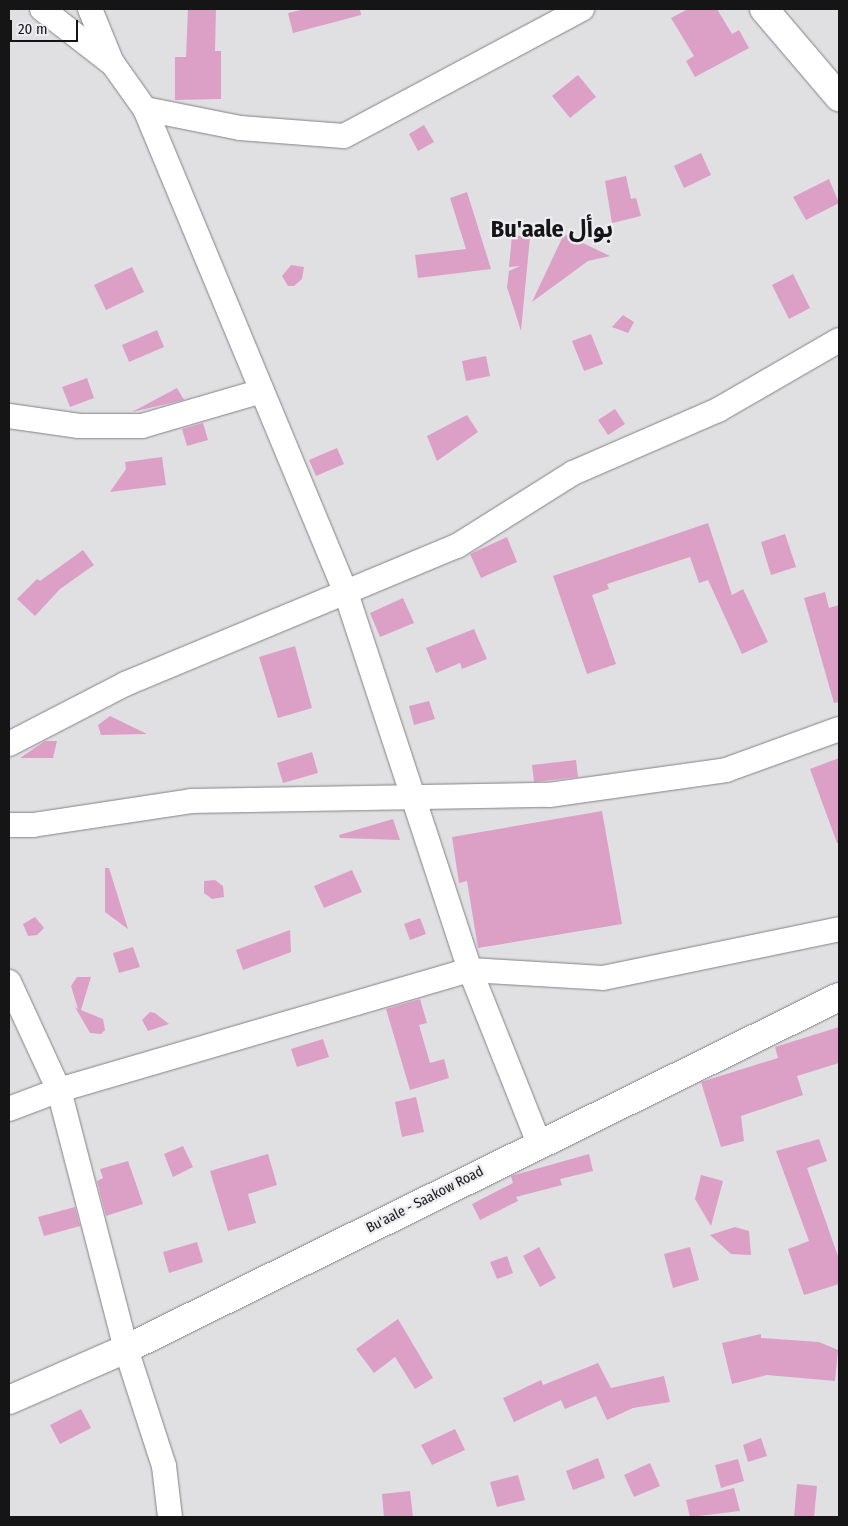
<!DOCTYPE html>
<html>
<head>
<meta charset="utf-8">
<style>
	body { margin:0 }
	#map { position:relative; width:848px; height:1526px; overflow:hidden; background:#e0dfe2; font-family:"Fira Sans Condensed","Noto Sans Arabic",sans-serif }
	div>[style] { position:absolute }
	.building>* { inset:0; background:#dca0c7 }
	.roads { filter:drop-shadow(0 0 1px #838285) drop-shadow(0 0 1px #838285) }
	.minor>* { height:24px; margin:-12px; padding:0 12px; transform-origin:12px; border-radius:12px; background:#fff }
	.secondary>* { height:28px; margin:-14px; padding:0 14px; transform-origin:14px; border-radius:14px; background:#fff }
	span { translate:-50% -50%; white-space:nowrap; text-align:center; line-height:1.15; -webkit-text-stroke:4.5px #edecf0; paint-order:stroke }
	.street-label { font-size:14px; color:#151516 }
	.town-label { font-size:24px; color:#151516; font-weight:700 }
	.frame { position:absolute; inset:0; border:10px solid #151516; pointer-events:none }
	.scale { position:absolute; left:10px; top:20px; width:68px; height:22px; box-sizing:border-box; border:2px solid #151516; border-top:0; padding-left:6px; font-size:15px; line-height:18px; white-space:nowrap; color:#151516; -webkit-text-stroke:4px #edecf0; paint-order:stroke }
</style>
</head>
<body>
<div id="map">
	<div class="building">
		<div style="clip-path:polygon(188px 9px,216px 9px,215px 51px,221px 51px,221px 99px,175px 100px,175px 57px,186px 57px)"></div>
		<div style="clip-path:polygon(305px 9px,360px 9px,361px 15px,293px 33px,288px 13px)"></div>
		<div style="clip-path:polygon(688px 9px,717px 9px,732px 34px,739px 30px,749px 48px,695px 77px,686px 61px,694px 56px,671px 18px)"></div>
		<div style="clip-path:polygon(578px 75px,596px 97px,570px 118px,552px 96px)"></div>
		<div style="clip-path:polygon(424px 125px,434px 142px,418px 151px,409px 134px)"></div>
		<div style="clip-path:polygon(701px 153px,711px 175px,684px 188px,674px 166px)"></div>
		<div style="clip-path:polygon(626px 176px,631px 199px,636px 198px,641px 216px,612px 223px,605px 181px)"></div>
		<div style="clip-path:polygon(829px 179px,839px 203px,806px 220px,793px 197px)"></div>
		<div style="clip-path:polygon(467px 192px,491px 269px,418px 278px,415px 255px,466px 249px,450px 198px)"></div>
		<div style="clip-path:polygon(564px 234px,610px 256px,588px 261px,532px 302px)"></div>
		<div style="clip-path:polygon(512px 235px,530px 237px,521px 331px,507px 287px,509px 271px,520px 266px,509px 267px)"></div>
		<div style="clip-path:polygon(291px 265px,304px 267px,302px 279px,294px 286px,288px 286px,282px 276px)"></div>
		<div style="clip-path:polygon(132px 267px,144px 292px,106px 310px,94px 285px)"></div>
		<div style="clip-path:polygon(793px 274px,810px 308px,789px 319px,772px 285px)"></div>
		<div style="clip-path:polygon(623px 315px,634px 322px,628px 333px,612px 327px)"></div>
		<div style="clip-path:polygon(157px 330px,164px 347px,129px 362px,122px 345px)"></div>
		<div style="clip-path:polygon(591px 334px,603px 364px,584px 371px,572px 341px)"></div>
		<div style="clip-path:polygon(486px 356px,490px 376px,466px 381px,462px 361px)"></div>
		<div style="clip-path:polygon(87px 378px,94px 398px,70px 407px,62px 387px)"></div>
		<div style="clip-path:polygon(177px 388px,184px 400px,132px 412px)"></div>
		<div style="clip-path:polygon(615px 409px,625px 424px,608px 435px,598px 420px)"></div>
		<div style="clip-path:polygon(467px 415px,478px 432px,437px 461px,427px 436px)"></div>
		<div style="clip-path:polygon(203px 423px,208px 440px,187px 446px,182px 429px)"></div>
		<div style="clip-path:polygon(337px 448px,344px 464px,316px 476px,309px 460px)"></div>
		<div style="clip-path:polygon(162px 457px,166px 485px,110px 492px,126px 469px,125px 462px)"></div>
		<div style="clip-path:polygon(708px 523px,732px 595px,743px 589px,768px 642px,742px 654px,708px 580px,699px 583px,690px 557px,607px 584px,609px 589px,592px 595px,616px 664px,587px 674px,553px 576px)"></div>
		<div style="clip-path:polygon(785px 534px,796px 567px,771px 575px,761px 542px)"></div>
		<div style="clip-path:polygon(507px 537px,517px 562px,481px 578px,470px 554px)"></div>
		<div style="clip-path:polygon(83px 550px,94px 565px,60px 589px,35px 616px,17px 599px,37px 579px,40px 581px)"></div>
		<div style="clip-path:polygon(825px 592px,829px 608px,839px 605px,839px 702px,834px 703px,804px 598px)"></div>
		<div style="clip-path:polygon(403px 598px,414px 623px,380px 637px,370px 613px)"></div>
		<div style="clip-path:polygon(474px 629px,487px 659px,462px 669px,460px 663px,436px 673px,426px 648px)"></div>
		<div style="clip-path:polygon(295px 646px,312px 708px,278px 718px,259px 657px)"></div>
		<div style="clip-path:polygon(429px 701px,435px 719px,414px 725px,409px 706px)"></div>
		<div style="clip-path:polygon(110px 716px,147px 734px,101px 735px,98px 725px)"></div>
		<div style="clip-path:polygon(45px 741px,57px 741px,53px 758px,20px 758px)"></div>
		<div style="clip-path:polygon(312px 752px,318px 773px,283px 783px,277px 763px)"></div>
		<div style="clip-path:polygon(839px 758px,839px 843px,837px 843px,810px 769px)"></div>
		<div style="clip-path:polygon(576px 760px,578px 777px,534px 782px,532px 765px)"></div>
		<div style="clip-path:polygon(602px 811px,622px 924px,478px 948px,467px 881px,459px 883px,452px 837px)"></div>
		<div style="clip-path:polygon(393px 819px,400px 840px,340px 838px,339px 835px)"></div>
		<div style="clip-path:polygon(105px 868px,109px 868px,128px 929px,105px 912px)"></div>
		<div style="clip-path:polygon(352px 870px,362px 892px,324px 908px,314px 886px)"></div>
		<div style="clip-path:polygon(215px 880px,223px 886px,224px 897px,212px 899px,204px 893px,204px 881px)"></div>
		<div style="clip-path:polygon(35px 917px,44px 928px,37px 935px,28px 936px,23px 924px)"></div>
		<div style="clip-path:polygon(420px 918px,426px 934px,410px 940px,404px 924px)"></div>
		<div style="clip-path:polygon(290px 930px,291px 952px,243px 970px,236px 950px)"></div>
		<div style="clip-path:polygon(133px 947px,140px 967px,119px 973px,113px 953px)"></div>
		<div style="clip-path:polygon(77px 977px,91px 977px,81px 1010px,103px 1019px,105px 1030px,101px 1034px,90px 1033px,75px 1007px,78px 1009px,71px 986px)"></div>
		<div style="clip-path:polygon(420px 999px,427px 1023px,419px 1025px,430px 1063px,444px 1059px,449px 1078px,410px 1090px,386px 1009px)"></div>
		<div style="clip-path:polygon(150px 1012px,155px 1013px,169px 1024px,148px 1031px,142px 1020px)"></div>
		<div style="clip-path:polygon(839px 1027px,839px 1063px,797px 1076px,803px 1095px,741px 1116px,744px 1141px,721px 1147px,701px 1082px,778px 1058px,775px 1047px)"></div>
		<div style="clip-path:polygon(323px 1039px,329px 1057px,297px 1067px,291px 1049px)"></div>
		<div style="clip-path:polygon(416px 1097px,424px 1132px,402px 1137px,395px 1102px)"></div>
		<div style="clip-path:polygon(819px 1139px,827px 1161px,807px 1168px,839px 1259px,839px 1284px,804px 1295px,788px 1249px,809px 1241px,776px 1151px)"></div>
		<div style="clip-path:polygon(183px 1146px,193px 1167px,173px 1177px,164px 1154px)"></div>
		<div style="clip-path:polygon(268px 1154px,277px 1185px,248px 1194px,256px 1223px,228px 1231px,210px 1171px)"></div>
		<div style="clip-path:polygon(589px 1154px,593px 1171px,560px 1179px,562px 1185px,516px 1197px,518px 1201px,480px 1220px,472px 1204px,513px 1183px,511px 1176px)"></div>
		<div style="clip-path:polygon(128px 1161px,143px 1204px,106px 1216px,97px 1181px,103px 1178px,100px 1169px)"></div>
		<div style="clip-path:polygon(701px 1175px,723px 1181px,711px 1226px,695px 1199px)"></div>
		<div style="clip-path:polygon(75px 1207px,80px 1226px,44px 1236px,38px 1217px)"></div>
		<div style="clip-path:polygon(735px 1227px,749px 1231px,751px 1255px,731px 1254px,710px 1235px)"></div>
		<div style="clip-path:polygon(197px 1242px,203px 1262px,169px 1273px,163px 1252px)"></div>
		<div style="clip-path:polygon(539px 1247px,556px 1278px,540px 1287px,523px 1256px)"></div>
		<div style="clip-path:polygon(690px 1247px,699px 1280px,673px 1288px,664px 1254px)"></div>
		<div style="clip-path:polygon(507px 1256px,513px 1273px,497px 1279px,490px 1262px)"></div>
		<div style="clip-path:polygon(398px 1319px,433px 1378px,415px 1389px,395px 1357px,374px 1373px,356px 1349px)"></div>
		<div style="clip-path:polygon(761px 1334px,761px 1338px,819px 1342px,838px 1350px,835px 1381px,767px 1375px,732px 1384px,722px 1343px)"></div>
		<div style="clip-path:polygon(598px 1363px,611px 1388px,664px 1376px,670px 1402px,633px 1408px,607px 1420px,596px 1396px,565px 1409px,561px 1400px,514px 1422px,503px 1398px,541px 1380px,543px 1385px)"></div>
		<div style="clip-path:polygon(81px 1409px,91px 1428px,60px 1444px,50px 1425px)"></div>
		<div style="clip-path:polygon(455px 1429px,465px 1450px,432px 1465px,421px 1445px)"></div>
		<div style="clip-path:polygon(761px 1438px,767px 1456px,748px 1462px,743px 1445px)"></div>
		<div style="clip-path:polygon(598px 1458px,605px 1478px,573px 1490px,566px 1471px)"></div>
		<div style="clip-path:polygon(738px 1459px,744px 1481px,721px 1488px,715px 1465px)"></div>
		<div style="clip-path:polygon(650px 1463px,660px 1486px,634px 1497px,624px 1475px)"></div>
		<div style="clip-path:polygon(518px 1475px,525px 1500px,497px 1507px,490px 1482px)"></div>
		<div style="clip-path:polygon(797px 1484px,817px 1486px,814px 1517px,794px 1517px)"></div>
		<div style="clip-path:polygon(734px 1488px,740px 1511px,690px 1517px,686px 1500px)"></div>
		<div style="clip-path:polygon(410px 1491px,413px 1517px,384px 1517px,382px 1494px)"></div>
	</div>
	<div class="roads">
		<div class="minor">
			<div style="left:42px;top:9px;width:90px;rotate:37.8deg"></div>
			<div style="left:113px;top:64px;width:55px;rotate:54.6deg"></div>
			<div style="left:145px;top:109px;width:524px;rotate:67.45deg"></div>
			<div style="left:346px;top:593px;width:397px;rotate:71.8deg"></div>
			<div style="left:470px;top:970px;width:186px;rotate:68.3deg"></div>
			<div style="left:90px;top:9px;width:58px;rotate:67.8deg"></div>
			<div style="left:145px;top:109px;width:97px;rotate:11.3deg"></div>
			<div style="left:240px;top:128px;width:104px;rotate:4.4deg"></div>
			<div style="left:344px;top:136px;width:270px;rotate:-28.1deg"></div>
			<div style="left:9px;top:416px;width:71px;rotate:8.1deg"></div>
			<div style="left:79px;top:426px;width:63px"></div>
			<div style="left:142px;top:426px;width:125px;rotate:-16.3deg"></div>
			<div style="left:9px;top:744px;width:131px;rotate:-27.3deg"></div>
			<div style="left:125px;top:684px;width:360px;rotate:-22.6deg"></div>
			<div style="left:457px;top:546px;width:137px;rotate:-32.2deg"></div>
			<div style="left:573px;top:473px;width:158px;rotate:-23.5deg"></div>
			<div style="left:718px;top:410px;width:140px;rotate:-30deg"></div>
			<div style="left:9px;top:825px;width:24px"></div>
			<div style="left:33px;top:825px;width:160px;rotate:-8.6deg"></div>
			<div style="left:191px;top:801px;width:358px;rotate:-1deg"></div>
			<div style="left:549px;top:795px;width:179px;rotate:-8deg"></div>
			<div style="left:726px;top:770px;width:120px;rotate:-19.9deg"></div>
			<div style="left:9px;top:982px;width:119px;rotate:65.2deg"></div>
			<div style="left:59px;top:1090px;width:268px;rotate:75.5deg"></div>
			<div style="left:126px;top:1349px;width:123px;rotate:72deg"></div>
			<div style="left:164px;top:1466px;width:51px;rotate:83.3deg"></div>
			<div style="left:9px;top:1109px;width:53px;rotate:-20.8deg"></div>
			<div style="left:59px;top:1090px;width:428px;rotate:-16.3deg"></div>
			<div style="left:470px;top:970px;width:133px;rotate:3.4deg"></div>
			<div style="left:603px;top:978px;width:241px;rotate:-11.7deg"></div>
		</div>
		<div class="secondary">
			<div style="left:764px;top:9px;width:116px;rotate:49.6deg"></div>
			<div style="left:9px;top:1400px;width:128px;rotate:-23.6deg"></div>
			<div style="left:126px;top:1349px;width:795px;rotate:-26.28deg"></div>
		</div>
	</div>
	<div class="street-label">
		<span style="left:425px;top:1200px;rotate:-27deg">Bu'aale - Saakow Road</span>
	</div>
	<div class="town-label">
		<span style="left:552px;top:230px">Bu'aale بوأل</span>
	</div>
	<div class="frame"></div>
	<div class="scale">20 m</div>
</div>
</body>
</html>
